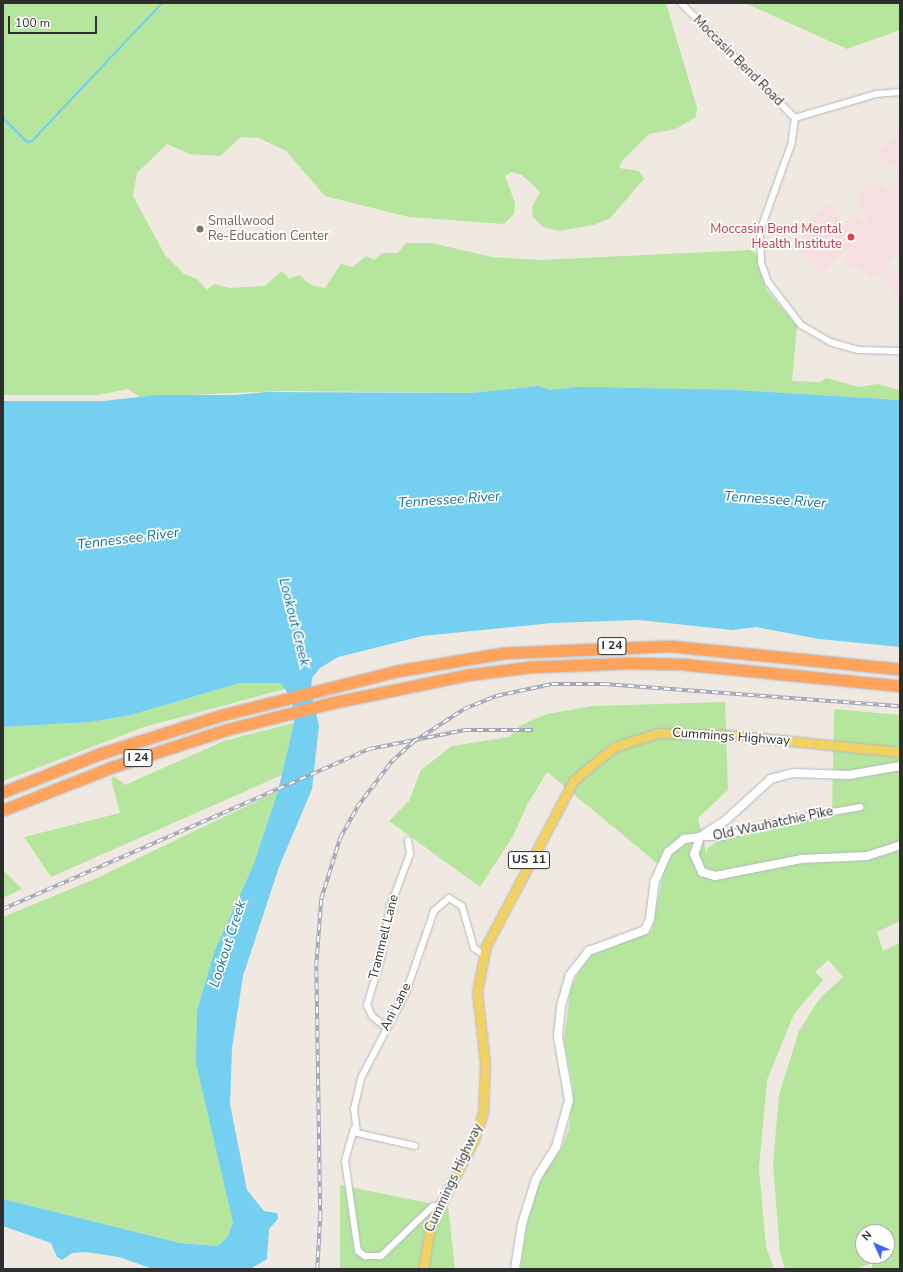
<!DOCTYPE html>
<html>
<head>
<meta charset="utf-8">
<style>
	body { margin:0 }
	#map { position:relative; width:903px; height:1272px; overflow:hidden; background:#efe9e1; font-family:"Nunito Sans",sans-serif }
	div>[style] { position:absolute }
	.medical>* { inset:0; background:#f5dfe0 }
	.green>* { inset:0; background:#b6e59e }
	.water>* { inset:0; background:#75cff0 }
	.stream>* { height:2px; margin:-1px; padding:0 1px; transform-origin:1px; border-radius:1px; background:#75cff0 }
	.roads { filter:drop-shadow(0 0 1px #b4b7c1) drop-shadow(0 0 1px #b4b7c1) }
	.minor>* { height:6px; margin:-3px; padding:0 3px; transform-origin:3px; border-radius:3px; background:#fff }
	.secondary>* { height:8px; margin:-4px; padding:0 4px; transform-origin:4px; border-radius:4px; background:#fff }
	.primary>* { height:9px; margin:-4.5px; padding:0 4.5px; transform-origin:4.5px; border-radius:4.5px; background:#f2d163 }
	.motorway>* { height:11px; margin:-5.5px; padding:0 5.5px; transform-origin:5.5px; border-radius:5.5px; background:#ffa35c }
	.rail>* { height:3.5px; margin-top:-1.75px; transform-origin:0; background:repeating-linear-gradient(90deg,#fff 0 6px,#a3a6b8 0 12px); box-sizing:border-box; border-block:1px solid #a3a6b8 }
	.dots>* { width:11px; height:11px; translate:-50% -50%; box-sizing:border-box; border:2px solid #fff; border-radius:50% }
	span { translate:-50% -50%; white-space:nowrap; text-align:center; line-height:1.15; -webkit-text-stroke:3.5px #fff; paint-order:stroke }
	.shield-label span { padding:1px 3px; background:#fff; border:1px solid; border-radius:3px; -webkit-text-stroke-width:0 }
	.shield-label { font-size:12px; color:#2e2e2e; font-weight:700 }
	.street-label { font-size:13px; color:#2e2e2e }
	.education-label { font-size:13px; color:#785e54 }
	.left { translate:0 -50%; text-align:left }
	.health-label { font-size:13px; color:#be3a42 }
	.right { translate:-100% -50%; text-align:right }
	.water-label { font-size:14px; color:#0d6fa3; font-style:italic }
	.frame { position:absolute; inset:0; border:4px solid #2e2e2e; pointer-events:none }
	.north { position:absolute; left:855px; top:1224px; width:40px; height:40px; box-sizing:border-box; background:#fff; border:1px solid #ababab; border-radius:50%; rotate:315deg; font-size:11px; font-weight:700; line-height:16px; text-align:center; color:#2e2e2e }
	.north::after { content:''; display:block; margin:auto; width:14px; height:18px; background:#4264fb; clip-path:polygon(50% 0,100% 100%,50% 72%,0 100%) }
	.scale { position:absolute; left:8px; top:16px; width:89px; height:18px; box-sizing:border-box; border:2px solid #2e2e2e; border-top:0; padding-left:5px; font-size:12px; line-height:14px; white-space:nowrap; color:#2e2e2e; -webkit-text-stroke:3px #fff; paint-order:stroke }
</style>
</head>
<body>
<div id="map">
	<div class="medical">
		<div style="clip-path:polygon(900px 131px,900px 173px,877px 153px)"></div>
		<div style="clip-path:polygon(900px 176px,900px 256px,897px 255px,886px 266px,900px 280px,897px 296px,878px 273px,871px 279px,857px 266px,853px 269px,844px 260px,848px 256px,845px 253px,821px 273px,798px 250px,806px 241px,798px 233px,828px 203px,844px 224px,855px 214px,864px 222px,869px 217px,856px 203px,860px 199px,857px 195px,870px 182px,874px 185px,878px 181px,887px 190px)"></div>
	</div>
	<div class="green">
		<div style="clip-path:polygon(3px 3px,666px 3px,697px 108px,696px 117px,676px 129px,649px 134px,622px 161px,619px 168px,639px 171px,644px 179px,610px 218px,594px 225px,558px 231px,543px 227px,533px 217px,532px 207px,540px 192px,522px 175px,512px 172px,505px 176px,515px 203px,514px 214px,504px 224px,409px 217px,325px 196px,286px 151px,259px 138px,241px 137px,220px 156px,190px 154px,167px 144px,137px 173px,133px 196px,165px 255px,184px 274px,197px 279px,207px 290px,214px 284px,230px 288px,265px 286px,282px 271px,289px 279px,299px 275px,311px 285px,325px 288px,341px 264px,353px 267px,366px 256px,374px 260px,382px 253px,398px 253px,406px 243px,431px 243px,492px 257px,540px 260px,751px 250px,756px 254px,767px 290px,797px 326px,792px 381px,821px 382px,826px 378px,859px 387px,878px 384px,900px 390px,900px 400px,736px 390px,551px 390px,538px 386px,471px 393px,282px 391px,140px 397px,128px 389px,97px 395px,3px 395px)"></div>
		<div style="clip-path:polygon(745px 3px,900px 3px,900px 30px,847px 49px)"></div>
		<div style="clip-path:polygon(240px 683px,280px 683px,285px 689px,144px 727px,3px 781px,3px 727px,91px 722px,131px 715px)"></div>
		<div style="clip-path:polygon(evenodd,725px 702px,728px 790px,698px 818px,707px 855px,707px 849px,716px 842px,776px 826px,832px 816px,834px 709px,900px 715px,900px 921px,877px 932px,883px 951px,900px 943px,900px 1269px,872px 1269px,872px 1263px,857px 1269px,785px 1269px,780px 1253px,773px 1164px,779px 1095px,799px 1031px,820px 998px,843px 977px,828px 960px,815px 972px,823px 980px,794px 1014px,767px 1080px,759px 1168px,766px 1247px,774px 1269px,520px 1269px,528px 1216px,538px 1183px,561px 1149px,569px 1129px,573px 1088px,564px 1040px,571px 986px,590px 955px,652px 930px,664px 869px,547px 772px,527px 805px,513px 836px,480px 887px,389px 821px,409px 801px,421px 770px,452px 746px,509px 737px,521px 725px,547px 714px,593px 706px,725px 702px,863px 1232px,887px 1232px,887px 1256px,863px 1256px,863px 1232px)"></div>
		<div style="clip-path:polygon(294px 723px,282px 775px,51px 877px,24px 837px,120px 813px,111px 779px,114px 776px,125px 785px,224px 741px)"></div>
		<div style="clip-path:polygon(278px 791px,253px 866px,215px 950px,233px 1222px,228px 1236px,218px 1246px,180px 1243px,3px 1199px,3px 917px,95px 879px)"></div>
		<div style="clip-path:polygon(3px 870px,22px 889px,3px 898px)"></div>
		<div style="clip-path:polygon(340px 1185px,448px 1207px,455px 1269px,340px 1269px)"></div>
	</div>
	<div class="water">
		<div style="clip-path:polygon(538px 386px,551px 390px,578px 387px,736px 390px,900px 400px,900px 647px,819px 639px,756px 627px,732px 630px,639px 620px,552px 623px,422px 636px,338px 657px,320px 668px,312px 678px,311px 691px,319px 726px,312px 789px,279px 867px,243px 976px,232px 1048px,230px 1104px,247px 1190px,264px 1211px,277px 1213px,278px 1219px,269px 1229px,267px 1259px,250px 1269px,153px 1269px,119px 1257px,86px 1252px,72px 1253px,62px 1260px,57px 1257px,51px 1243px,3px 1226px,3px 1199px,180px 1243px,218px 1246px,228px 1236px,233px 1222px,196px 1063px,197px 1011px,215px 950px,253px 866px,278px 791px,294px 723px,292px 698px,280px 683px,240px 683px,131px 715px,91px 722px,3px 727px,3px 401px,103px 401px,157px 395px,235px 395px,266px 392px,471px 393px)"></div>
	</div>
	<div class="stream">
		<div style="left:3px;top:118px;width:34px;rotate:45deg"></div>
		<div style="left:27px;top:142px;width:5px;rotate:-11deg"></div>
		<div style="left:32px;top:141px;width:190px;rotate:-46.7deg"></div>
	</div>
	<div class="roads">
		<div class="minor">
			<div style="left:681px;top:3px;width:162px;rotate:45.3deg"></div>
			<div style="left:795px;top:118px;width:27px;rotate:98deg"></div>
			<div style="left:791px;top:145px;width:91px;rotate:109.8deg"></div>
			<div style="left:760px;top:231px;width:32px;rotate:88deg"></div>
			<div style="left:761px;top:263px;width:20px;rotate:70deg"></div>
			<div style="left:768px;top:282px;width:54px;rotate:52.5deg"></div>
			<div style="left:801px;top:325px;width:34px;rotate:30deg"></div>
			<div style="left:830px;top:342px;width:29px;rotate:16deg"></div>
			<div style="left:858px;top:350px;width:42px;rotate:1.4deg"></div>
			<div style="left:795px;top:118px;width:84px;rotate:-16.5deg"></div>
			<div style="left:876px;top:94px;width:24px;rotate:-5deg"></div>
			<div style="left:700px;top:837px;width:23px"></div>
			<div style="left:723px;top:837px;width:44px;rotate:-17.2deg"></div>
			<div style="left:765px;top:824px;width:97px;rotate:-10.1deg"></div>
			<div style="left:386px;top:1028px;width:18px;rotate:-139deg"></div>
			<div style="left:372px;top:1016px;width:12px;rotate:-114deg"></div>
			<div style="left:367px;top:1005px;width:49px;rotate:-73.4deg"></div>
			<div style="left:381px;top:958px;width:52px;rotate:-80deg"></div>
			<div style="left:390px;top:907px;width:57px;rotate:-69.3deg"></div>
			<div style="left:410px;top:854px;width:14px;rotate:-98deg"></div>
			<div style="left:354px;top:1129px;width:33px;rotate:106deg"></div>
			<div style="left:345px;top:1161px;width:91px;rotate:81.8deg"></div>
			<div style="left:358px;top:1251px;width:9px;rotate:36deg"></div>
			<div style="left:365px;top:1256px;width:16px"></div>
			<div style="left:381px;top:1256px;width:71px;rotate:-43.9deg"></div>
			<div style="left:432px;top:1207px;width:7px;rotate:-16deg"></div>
			<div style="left:415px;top:1146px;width:59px;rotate:-167.4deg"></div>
			<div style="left:357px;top:1133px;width:24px;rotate:-97deg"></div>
			<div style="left:354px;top:1109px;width:32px;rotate:-77deg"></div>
			<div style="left:361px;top:1078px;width:97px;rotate:-62.4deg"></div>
			<div style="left:406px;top:992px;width:86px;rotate:-70.9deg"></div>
			<div style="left:434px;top:911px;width:20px;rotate:-41deg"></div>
			<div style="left:449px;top:898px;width:15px;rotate:32deg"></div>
			<div style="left:462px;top:906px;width:44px;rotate:74.1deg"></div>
			<div style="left:474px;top:948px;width:12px;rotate:35deg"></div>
		</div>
		<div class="secondary">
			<div style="left:900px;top:766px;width:52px;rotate:170deg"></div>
			<div style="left:849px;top:775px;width:56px;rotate:-178deg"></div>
			<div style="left:793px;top:773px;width:23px;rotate:165deg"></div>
			<div style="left:771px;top:779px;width:61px;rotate:137.7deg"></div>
			<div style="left:726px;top:820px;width:31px;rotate:147deg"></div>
			<div style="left:700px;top:837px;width:18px;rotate:109deg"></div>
			<div style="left:694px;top:854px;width:20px;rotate:66deg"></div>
			<div style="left:702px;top:872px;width:14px;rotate:17deg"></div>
			<div style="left:715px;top:876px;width:89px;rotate:-11.1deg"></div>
			<div style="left:802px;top:859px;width:65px;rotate:-2.6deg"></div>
			<div style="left:867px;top:856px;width:35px;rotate:-18deg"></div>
			<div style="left:515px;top:1269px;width:46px;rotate:-81.2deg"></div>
			<div style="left:522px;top:1224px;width:47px;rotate:-72.7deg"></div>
			<div style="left:536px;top:1179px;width:38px;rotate:-58deg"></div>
			<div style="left:556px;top:1147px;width:49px;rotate:-74.5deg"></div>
			<div style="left:569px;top:1100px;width:65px;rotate:-99.8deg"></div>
			<div style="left:558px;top:1036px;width:30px;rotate:-84deg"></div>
			<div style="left:561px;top:1006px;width:32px;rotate:-74deg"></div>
			<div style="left:570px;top:975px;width:31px;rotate:-52deg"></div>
			<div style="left:589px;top:951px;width:60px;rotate:-20.6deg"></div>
			<div style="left:645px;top:930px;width:12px;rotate:-66deg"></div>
			<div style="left:650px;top:919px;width:38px;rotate:-83deg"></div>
			<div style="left:655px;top:881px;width:32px;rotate:-66deg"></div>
			<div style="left:668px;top:852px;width:21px;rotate:-39deg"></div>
			<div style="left:684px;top:839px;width:16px;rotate:-7deg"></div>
		</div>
		<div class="primary">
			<div style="left:423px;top:1269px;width:47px;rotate:-80.1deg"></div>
			<div style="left:431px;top:1223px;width:93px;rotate:-62.6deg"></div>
			<div style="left:474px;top:1140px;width:28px;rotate:-72deg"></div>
			<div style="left:483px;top:1113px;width:50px;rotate:-87.7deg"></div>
			<div style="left:485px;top:1063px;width:71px;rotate:-96.4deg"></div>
			<div style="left:477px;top:992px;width:47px;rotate:-78.9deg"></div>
			<div style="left:486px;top:946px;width:188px;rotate:-62.1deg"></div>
			<div style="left:574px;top:780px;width:52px;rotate:-39.5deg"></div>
			<div style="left:614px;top:747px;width:46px;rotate:-17.7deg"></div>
			<div style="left:658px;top:733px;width:72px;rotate:1.6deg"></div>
			<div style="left:730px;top:735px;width:171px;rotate:5.7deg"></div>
		</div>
		<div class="motorway">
			<div style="left:3px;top:792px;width:103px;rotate:-21.6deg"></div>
			<div style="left:99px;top:754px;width:129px;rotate:-17.6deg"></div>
			<div style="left:222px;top:715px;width:180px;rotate:-14.1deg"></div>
			<div style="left:397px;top:671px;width:108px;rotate:-9.6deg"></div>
			<div style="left:503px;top:653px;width:167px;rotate:-2.4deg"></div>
			<div style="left:670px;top:646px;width:231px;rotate:5.7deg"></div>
			<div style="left:3px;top:810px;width:117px;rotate:-21.5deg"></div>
			<div style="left:112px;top:767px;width:119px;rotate:-18.1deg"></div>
			<div style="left:225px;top:730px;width:109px;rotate:-14.3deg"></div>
			<div style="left:331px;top:703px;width:138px;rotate:-11.7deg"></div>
			<div style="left:466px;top:675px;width:64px;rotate:-7.1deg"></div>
			<div style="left:530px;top:667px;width:99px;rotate:-2.3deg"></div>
			<div style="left:629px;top:663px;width:52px;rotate:1.1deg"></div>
			<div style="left:681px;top:664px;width:220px;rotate:5.7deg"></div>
		</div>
	</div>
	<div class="rail">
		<div style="left:3px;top:909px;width:399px;rotate:-23.6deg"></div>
		<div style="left:369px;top:749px;width:98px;rotate:-11.2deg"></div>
		<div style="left:465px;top:730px;width:68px"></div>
		<div style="left:317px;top:1269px;width:52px;rotate:-86.7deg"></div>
		<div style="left:320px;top:1217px;width:251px;rotate:-90.9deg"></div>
		<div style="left:316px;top:966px;width:67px;rotate:-85.7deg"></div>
		<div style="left:321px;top:899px;width:64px;rotate:-72.7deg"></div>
		<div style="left:340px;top:838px;width:35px;rotate:-61deg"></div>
		<div style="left:357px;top:807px;width:58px;rotate:-52.7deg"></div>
		<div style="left:392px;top:761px;width:28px;rotate:-42deg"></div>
		<div style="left:413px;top:742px;width:61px;rotate:-32.9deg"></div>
		<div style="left:464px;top:709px;width:35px;rotate:-22deg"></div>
		<div style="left:496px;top:696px;width:57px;rotate:-12.1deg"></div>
		<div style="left:552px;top:684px;width:52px"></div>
		<div style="left:604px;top:684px;width:297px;rotate:4.3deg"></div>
	</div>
	<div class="dots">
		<div style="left:200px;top:229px;background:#8d6e63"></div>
		<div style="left:851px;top:237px;background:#e0444e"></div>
	</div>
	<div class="shield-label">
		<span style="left:612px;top:646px">I 24</span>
		<span style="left:138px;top:758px">I 24</span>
		<span style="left:529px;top:860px">US 11</span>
	</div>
	<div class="street-label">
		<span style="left:738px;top:61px;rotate:45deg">Moccasin Bend Road</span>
		<span style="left:731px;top:737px;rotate:4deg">Cummings Highway</span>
		<span style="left:773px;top:824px;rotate:-12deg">Old Wauhatchie Pike</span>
		<span style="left:384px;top:937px;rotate:-76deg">Trammell Lane</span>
		<span style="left:396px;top:1007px;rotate:-63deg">Ani Lane</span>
		<span style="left:454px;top:1178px;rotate:-65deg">Cummings Highway</span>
	</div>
	<div class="education-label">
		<span class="left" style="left:208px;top:229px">Smallwood<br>Re-Education Center</span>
	</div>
	<div class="health-label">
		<span class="right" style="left:842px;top:237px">Moccasin Bend Mental<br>Health Institute</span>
	</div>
	<div class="water-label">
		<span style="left:449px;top:500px;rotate:-4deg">Tennessee River</span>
		<span style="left:775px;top:500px;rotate:4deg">Tennessee River</span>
		<span style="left:128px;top:539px;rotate:-7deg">Tennessee River</span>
		<span style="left:294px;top:622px;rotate:76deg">Lookout Creek</span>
		<span style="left:228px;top:944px;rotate:-72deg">Lookout Creek</span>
	</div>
	<div class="frame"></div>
	<div class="north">N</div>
	<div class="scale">100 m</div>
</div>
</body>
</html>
